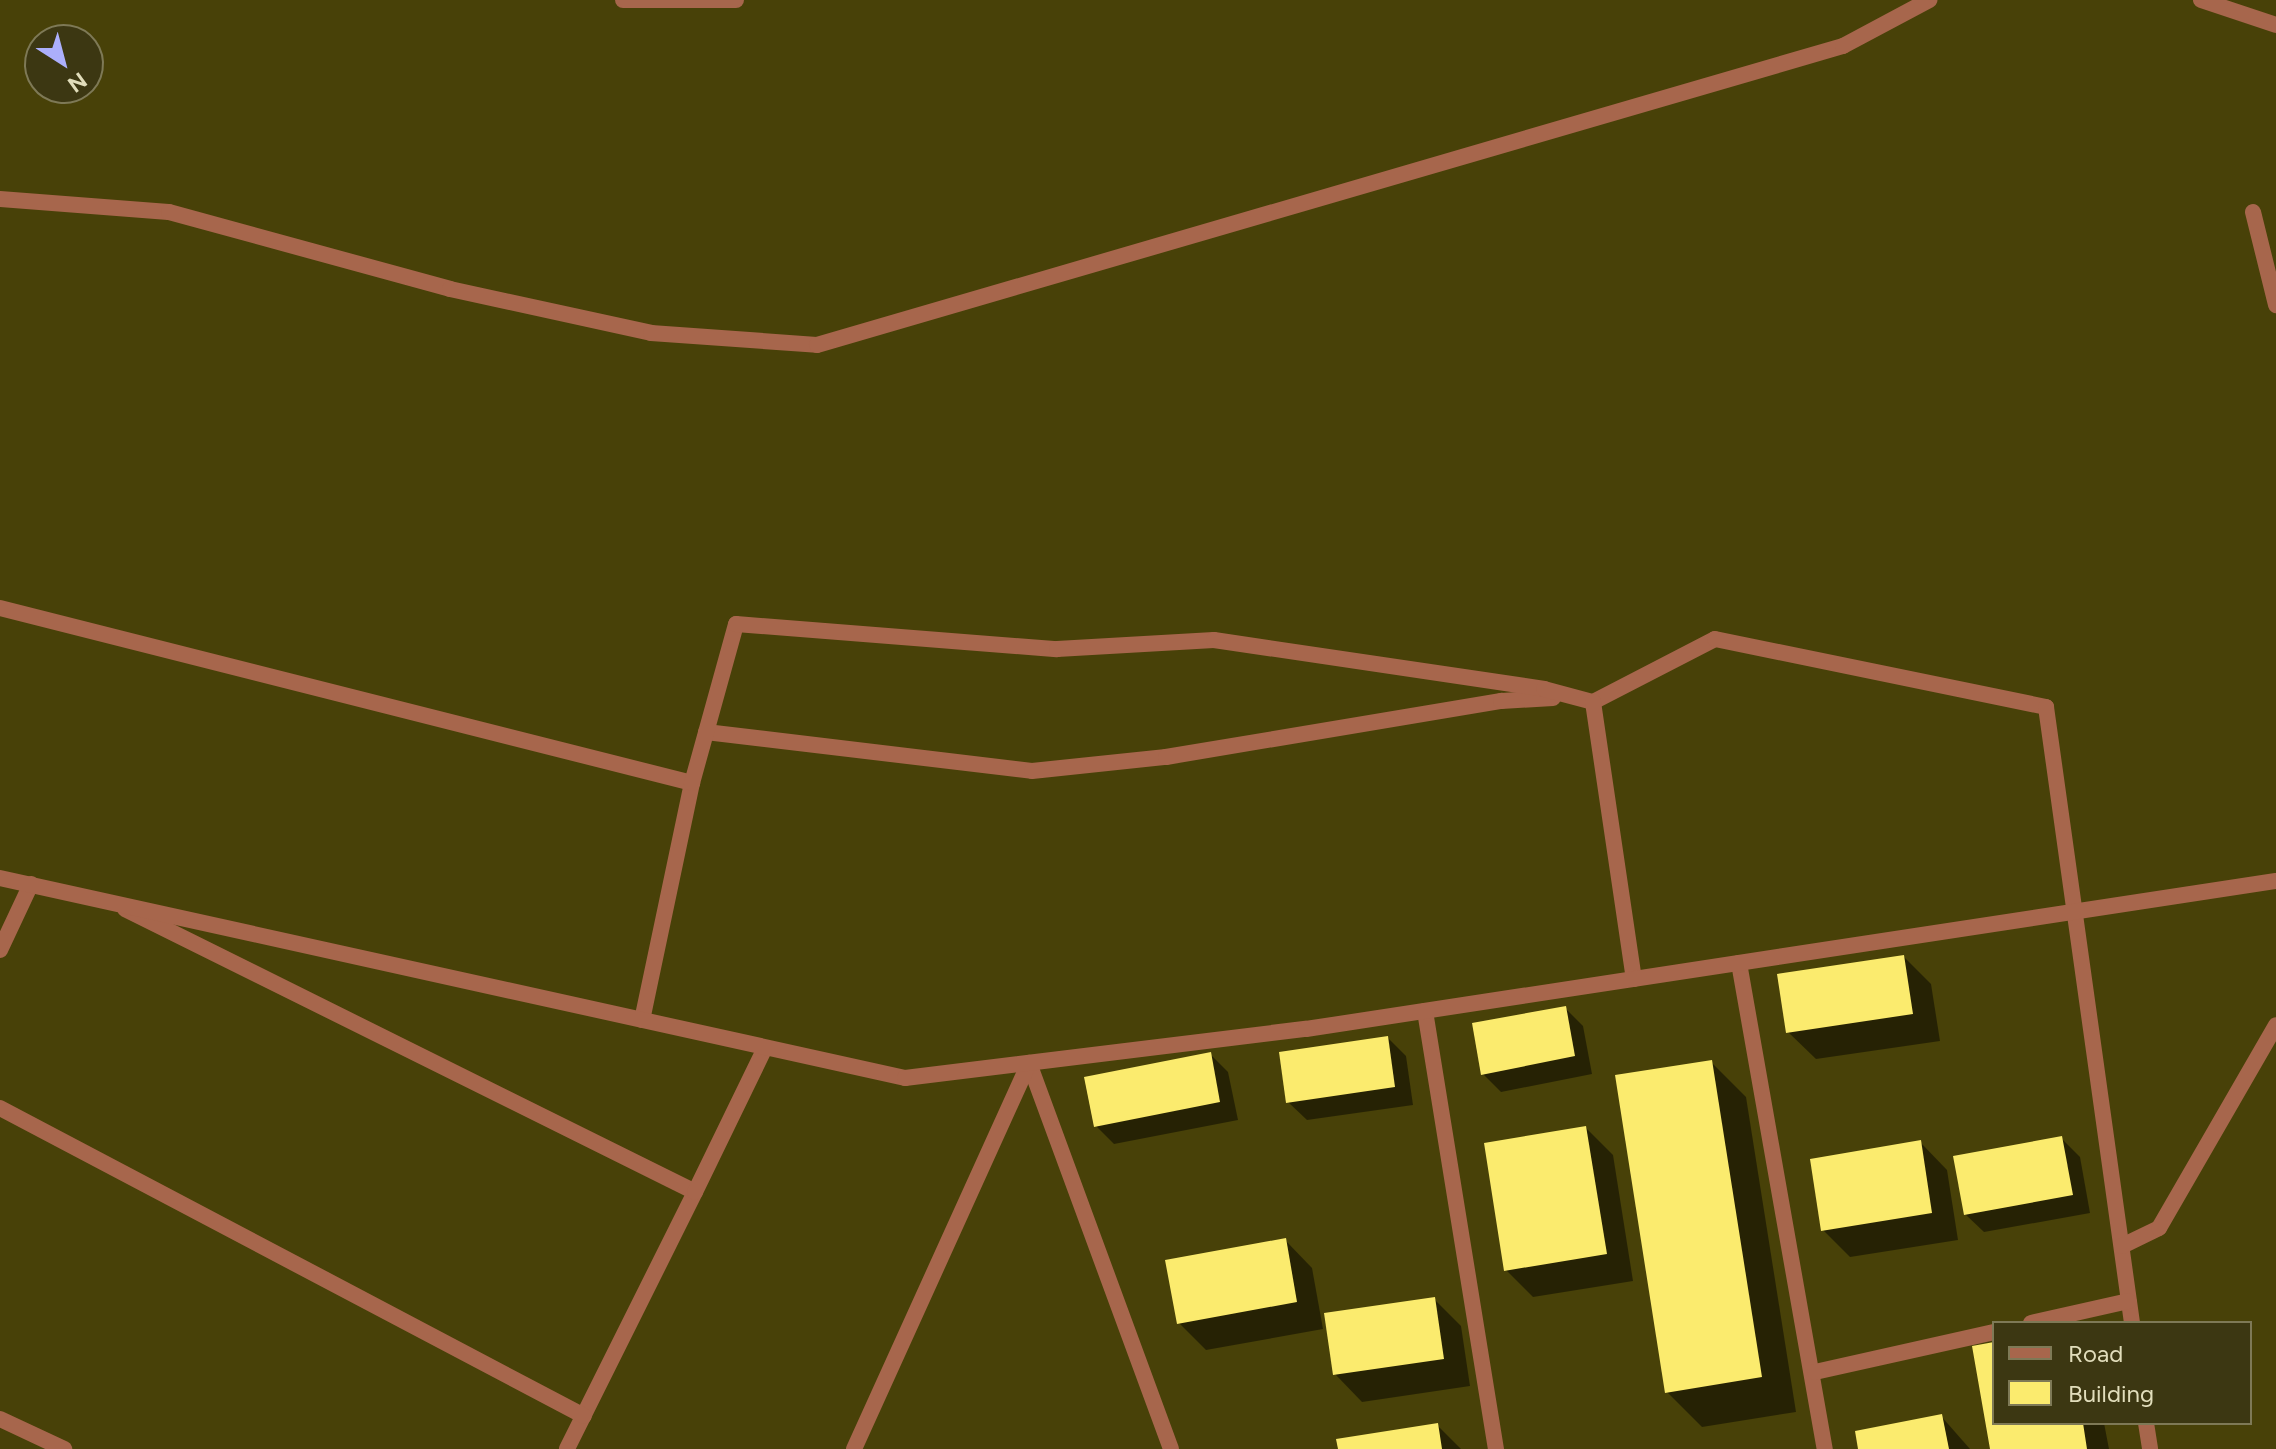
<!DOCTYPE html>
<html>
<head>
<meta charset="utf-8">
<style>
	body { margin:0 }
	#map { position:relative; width:2276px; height:1449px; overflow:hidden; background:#484108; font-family:Figtree,sans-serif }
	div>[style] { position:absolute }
	.shadow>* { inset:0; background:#0007 }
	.building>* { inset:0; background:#fbeb6e }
	.minor>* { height:16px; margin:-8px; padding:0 8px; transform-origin:8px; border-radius:8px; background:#a7664c }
	.tertiary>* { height:16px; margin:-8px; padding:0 8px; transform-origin:8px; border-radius:8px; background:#a7664c }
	span { translate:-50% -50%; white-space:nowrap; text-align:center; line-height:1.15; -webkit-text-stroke:8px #3c3712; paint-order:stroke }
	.legend { position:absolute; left:1992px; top:1321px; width:260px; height:104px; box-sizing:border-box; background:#3c3712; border:2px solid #7e7956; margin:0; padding:10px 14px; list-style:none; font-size:24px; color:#e1ddbb }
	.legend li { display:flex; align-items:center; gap:16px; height:40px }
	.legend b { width:40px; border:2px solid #7e7956 }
	.north { position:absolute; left:24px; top:24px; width:80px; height:80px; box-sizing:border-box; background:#3c3712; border:2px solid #7e7956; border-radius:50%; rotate:144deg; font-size:22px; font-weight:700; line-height:32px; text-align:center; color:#e1ddbb }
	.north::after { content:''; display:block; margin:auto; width:28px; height:36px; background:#acaffb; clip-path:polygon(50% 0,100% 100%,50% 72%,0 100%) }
</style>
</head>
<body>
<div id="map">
	<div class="shadow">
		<div style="clip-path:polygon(1904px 957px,1931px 984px,1940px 1041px,1816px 1059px,1788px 1032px)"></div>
		<div style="clip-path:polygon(1565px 1008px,1583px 1026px,1592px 1074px,1501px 1092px,1483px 1074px)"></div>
		<div style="clip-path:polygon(1388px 1038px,1406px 1056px,1413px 1105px,1307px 1120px,1288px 1102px)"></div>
		<div style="clip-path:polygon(1210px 1054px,1228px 1072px,1238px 1120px,1114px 1144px,1096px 1126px)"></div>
		<div style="clip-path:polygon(1711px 1062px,1746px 1097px,1796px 1412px,1702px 1427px,1667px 1392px)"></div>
		<div style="clip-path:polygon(1586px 1128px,1613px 1155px,1633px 1281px,1533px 1297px,1506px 1270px)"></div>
		<div style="clip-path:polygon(2061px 1138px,2080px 1157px,2090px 1213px,1984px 1232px,1965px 1214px)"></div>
		<div style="clip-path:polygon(1920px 1142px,1947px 1170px,1958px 1240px,1850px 1257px,1823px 1230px)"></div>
		<div style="clip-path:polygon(1285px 1240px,1312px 1268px,1323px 1329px,1206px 1350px,1179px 1323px)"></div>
		<div style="clip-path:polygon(1434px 1299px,1461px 1326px,1470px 1386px,1362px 1402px,1335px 1374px)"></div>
		<div style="clip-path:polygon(1994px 1344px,1994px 1423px,2104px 1423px,2109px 1449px,1992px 1449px)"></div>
		<div style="clip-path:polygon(1941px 1416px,1970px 1449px,1860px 1449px)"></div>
		<div style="clip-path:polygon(1437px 1425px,1461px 1449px,1340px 1449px)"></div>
	</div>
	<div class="building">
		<div style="clip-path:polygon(1904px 955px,1913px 1014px,1786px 1033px,1777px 974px)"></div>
		<div style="clip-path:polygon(1566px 1006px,1575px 1056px,1481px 1075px,1472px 1023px)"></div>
		<div style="clip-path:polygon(1388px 1036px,1395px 1087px,1286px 1103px,1279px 1052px)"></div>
		<div style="clip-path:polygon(1211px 1052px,1220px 1102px,1094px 1127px,1084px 1077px)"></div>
		<div style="clip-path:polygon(1712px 1060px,1762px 1377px,1665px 1393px,1615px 1075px)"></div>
		<div style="clip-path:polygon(1586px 1126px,1607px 1254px,1504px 1271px,1484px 1143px)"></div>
		<div style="clip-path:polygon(2062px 1136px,2073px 1195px,1964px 1215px,1953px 1156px)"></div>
		<div style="clip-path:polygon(1921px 1140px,1932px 1213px,1821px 1231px,1810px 1159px)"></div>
		<div style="clip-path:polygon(1286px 1238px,1297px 1302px,1177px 1324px,1165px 1260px)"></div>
		<div style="clip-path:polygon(1435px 1297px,1444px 1359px,1333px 1375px,1324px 1313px)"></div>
		<div style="clip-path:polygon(1994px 1342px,1994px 1423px,2083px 1423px,2087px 1449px,1990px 1449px,1972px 1346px)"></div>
		<div style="clip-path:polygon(1942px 1414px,1949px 1449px,1858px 1449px,1855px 1431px)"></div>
		<div style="clip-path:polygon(1438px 1423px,1442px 1449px,1338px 1449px,1336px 1439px)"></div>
	</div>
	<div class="minor">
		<div style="left:623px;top:0;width:113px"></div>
		<div style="left:2201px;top:0;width:79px;rotate:18.4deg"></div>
		<div style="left:0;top:199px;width:169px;rotate:4.4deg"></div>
		<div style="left:169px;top:212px;width:291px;rotate:15.3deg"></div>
		<div style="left:450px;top:289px;width:206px;rotate:12.3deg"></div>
		<div style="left:651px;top:333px;width:166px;rotate:4.1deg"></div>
		<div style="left:817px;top:345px;width:1069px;rotate:-16.25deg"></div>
		<div style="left:1843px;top:46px;width:98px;rotate:-28.1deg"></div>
		<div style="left:2253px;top:212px;width:96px;rotate:76.1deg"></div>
		<div style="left:0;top:608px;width:714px;rotate:14.19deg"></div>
		<div style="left:692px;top:783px;width:242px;rotate:101.9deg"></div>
		<div style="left:1593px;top:702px;width:137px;rotate:-27.3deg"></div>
		<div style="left:1715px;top:639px;width:338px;rotate:11.6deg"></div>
		<div style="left:2046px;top:707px;width:622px;rotate:82.05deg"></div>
		<div style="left:706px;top:732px;width:328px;rotate:6.8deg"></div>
		<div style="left:1032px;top:771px;width:135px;rotate:-6deg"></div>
		<div style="left:1166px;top:757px;width:340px;rotate:-9.5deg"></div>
		<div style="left:1501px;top:701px;width:52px;rotate:-3.3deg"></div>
		<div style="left:692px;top:783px;width:165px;rotate:-74.5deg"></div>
		<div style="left:736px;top:624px;width:322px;rotate:4.5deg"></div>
		<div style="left:1057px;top:649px;width:157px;rotate:-3.3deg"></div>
		<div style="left:1214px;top:640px;width:334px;rotate:8.4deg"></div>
		<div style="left:1544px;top:689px;width:51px;rotate:14.9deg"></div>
		<div style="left:1593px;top:702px;width:280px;rotate:81.6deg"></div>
		<div style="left:125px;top:909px;width:636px;rotate:26.4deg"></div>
		<div style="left:695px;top:1192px;width:287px;rotate:116.5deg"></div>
		<div style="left:0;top:950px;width:73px;rotate:-64.8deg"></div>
		<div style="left:1739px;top:963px;width:494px;rotate:80deg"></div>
		<div style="left:1425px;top:1011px;width:444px;rotate:80.8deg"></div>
		<div style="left:1029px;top:1063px;width:411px;rotate:69.8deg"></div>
		<div style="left:0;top:1108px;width:660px;rotate:27.81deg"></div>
		<div style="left:695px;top:1192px;width:158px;rotate:-64.1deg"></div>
		<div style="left:2122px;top:1246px;width:41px;rotate:-25.9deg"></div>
		<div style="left:2159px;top:1228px;width:234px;rotate:-60deg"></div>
		<div style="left:2031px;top:1323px;width:100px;rotate:-12.7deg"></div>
		<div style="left:1815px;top:1372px;width:183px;rotate:-12.6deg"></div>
		<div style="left:0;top:1419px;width:71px;rotate:25.1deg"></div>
		<div style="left:2146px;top:1423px;width:26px;rotate:81deg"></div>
		<div style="left:854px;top:1449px;width:424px;rotate:-65.6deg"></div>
	</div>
	<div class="tertiary">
		<div style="left:0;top:878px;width:927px;rotate:12.46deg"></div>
		<div style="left:905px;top:1078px;width:404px;rotate:-7deg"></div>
		<div style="left:1306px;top:1029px;width:981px;rotate:-8.68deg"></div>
	</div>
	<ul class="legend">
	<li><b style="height:10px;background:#a7664c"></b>Road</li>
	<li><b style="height:22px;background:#fbeb6e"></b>Building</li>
	</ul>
	<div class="north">N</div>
</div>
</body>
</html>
